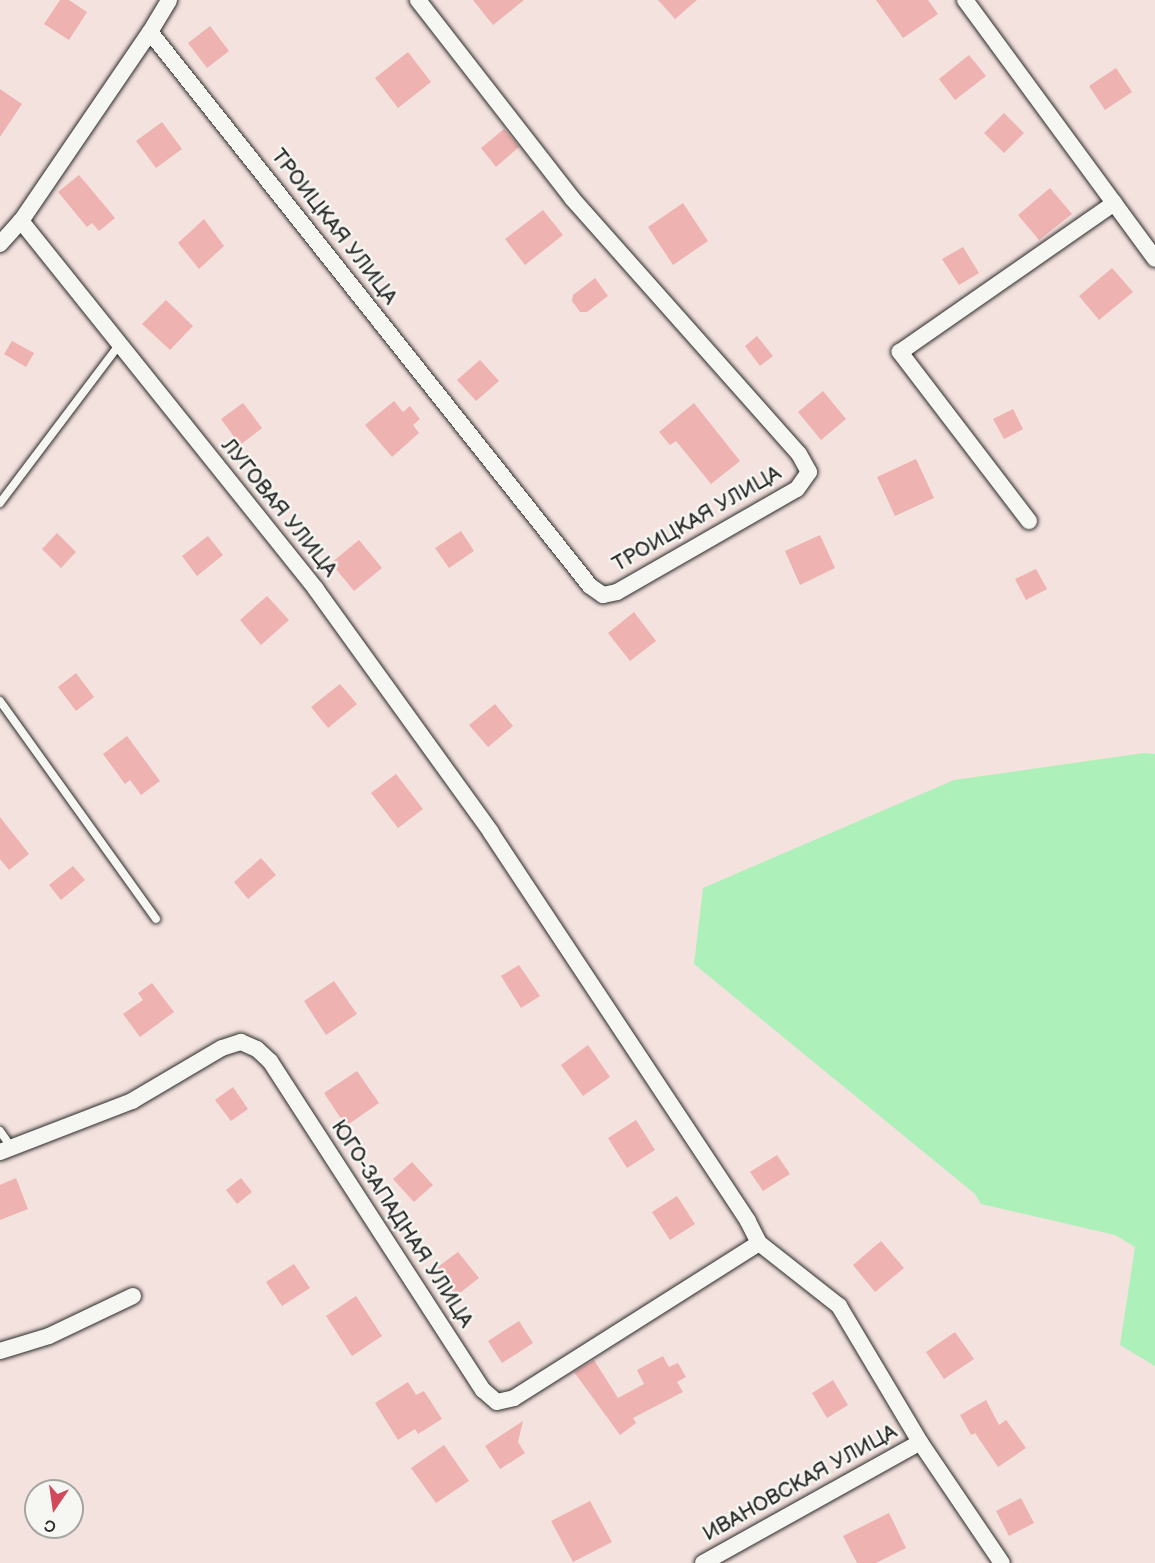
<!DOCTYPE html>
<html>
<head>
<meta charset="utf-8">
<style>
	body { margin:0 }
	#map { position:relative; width:1155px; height:1563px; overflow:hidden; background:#f4e2de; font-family:"Balsamiq Sans",sans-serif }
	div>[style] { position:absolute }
	.green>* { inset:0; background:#adf0ba }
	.building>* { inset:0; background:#eeb2b0 }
	.roads { filter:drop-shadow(0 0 2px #2b2b2b) drop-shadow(0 0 2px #2b2b2b) }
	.lane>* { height:8px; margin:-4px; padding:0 4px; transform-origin:4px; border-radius:4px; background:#f6f6f2 }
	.street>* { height:16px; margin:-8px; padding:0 8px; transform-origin:8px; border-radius:8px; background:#f6f6f2 }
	span { translate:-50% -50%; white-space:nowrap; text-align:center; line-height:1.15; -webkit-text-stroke:5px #f6f6f2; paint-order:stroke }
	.street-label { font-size:21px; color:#2b2b2b }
	.north { position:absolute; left:24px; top:1479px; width:60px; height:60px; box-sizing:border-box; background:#f6f6f2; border:2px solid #a5a5a2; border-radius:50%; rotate:193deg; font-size:16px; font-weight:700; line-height:24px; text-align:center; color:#2b2b2b }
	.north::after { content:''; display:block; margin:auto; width:21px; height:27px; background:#d1495b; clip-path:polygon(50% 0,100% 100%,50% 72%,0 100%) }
</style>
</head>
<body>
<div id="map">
	<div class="green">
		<div style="clip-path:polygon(1144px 753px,1155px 754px,1155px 1366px,1120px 1345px,1135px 1247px,1115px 1235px,981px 1204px,975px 1194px,694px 964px,703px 888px,954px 780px)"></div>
	</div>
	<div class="building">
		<div style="clip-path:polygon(60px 0,69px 0,87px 12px,69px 40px,44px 24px)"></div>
		<div style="clip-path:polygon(473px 0,524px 0,493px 25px)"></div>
		<div style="clip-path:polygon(658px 0,697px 0,675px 19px)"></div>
		<div style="clip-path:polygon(876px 0,928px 0,938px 14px,903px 38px)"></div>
		<div style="clip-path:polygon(210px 26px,229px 51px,207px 68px,188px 43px)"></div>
		<div style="clip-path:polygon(408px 52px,431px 82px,398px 108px,375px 78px)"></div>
		<div style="clip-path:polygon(969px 55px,986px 76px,955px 100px,939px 79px)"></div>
		<div style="clip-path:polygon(1116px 68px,1132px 92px,1105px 110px,1089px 86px)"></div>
		<div style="clip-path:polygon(0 89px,22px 104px,0 137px)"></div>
		<div style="clip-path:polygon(1004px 113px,1024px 133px,1004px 153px,984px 133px)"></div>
		<div style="clip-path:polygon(162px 122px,182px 149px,156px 168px,136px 141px)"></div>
		<div style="clip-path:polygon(504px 129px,519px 147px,496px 167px,481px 148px)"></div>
		<div style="clip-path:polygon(79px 175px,115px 218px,99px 231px,92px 223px,87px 227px,58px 192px)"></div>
		<div style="clip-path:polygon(1050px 188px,1072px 214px,1039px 240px,1018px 215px)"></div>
		<div style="clip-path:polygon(683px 203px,708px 241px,673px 265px,648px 227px)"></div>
		<div style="clip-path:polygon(543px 210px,563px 235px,525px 265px,505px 239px)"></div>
		<div style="clip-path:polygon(204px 219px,224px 246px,199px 269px,178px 243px)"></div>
		<div style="clip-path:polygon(963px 247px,979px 273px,959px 285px,942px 259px)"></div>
		<div style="clip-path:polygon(1112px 268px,1133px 292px,1099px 320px,1079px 296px)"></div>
		<div style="clip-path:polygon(595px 278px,608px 296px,587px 312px,580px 312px,572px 301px,573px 295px)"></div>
		<div style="clip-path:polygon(166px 300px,193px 326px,170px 350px,142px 324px)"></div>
		<div style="clip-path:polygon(757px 336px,773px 356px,760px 366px,745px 346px)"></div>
		<div style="clip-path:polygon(12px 341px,34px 353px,26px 367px,4px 354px)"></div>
		<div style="clip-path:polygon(480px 360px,499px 381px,476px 401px,457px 380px)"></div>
		<div style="clip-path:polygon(823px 391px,846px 419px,821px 440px,798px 412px)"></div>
		<div style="clip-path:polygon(394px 401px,403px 412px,410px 406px,420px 419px,413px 425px,419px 433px,392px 457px,365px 425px)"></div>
		<div style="clip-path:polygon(243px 403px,262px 428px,240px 445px,221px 419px)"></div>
		<div style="clip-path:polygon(694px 403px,740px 461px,711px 484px,676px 441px,670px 445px,659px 432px)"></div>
		<div style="clip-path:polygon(1013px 409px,1023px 429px,1004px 439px,993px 419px)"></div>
		<div style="clip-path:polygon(916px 459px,934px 498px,895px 516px,877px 477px)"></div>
		<div style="clip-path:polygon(461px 531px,474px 551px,449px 568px,435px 548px)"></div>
		<div style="clip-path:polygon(57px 533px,76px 552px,61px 568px,42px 549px)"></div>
		<div style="clip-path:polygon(820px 535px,835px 568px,800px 585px,785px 551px)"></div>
		<div style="clip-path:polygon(208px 536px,223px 555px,197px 576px,182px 556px)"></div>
		<div style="clip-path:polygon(359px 540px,382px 568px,354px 591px,331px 563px)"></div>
		<div style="clip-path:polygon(1036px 569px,1047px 589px,1026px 600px,1015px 579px)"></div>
		<div style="clip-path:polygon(267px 596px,289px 620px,261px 645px,240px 620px)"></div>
		<div style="clip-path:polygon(634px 612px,656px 641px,630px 661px,608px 633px)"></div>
		<div style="clip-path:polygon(76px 673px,94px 697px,76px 711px,58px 687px)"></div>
		<div style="clip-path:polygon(340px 684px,357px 704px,328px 728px,311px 707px)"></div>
		<div style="clip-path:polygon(495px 704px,513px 726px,488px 747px,469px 725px)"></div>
		<div style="clip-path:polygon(127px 736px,160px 781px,141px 795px,130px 780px,125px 784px,103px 754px)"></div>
		<div style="clip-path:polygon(396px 774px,423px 809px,398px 828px,371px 793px)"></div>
		<div style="clip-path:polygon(0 817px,29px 854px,9px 870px,0 859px)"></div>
		<div style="clip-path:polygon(261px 858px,276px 875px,248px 899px,234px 882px)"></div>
		<div style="clip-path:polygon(73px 866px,85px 880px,61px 900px,49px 885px)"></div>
		<div style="clip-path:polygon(519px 965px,540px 996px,521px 1008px,501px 976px)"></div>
		<div style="clip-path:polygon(334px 981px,357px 1014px,326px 1035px,304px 1001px)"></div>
		<div style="clip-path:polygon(152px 983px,174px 1012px,140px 1037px,123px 1014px,143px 1000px,138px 993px)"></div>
		<div style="clip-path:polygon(588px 1045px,610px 1077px,583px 1096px,561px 1065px)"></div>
		<div style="clip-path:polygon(357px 1071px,379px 1103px,346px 1126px,324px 1093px)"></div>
		<div style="clip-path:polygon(233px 1087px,248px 1109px,231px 1121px,215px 1100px)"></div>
		<div style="clip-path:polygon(636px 1120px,655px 1150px,627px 1168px,608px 1138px)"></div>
		<div style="clip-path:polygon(777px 1155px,790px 1174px,763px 1191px,750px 1172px)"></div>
		<div style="clip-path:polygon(412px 1162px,433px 1185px,414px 1202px,393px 1179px)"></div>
		<div style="clip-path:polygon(16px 1178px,28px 1209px,0 1220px,0 1185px)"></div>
		<div style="clip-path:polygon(241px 1178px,252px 1192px,237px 1204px,226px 1190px)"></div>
		<div style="clip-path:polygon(677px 1196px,695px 1224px,670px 1240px,652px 1212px)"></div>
		<div style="clip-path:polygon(881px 1241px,904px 1268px,875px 1292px,853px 1265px)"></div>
		<div style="clip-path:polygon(458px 1252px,479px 1278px,456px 1296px,435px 1269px)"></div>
		<div style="clip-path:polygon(294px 1264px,310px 1288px,282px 1306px,266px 1282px)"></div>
		<div style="clip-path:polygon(356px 1296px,382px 1336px,352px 1356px,326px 1316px)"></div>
		<div style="clip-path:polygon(519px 1321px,533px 1343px,502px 1363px,488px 1341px)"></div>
		<div style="clip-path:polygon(955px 1332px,974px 1359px,944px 1379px,926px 1352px)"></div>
		<div style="clip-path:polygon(663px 1356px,669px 1367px,678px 1363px,686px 1377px,677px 1382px,683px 1392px,633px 1418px,636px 1423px,620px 1435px,574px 1372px,594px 1360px,618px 1398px,644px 1384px,637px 1370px)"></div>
		<div style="clip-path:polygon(833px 1380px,848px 1405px,827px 1418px,812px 1393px)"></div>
		<div style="clip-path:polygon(408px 1382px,416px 1395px,424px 1391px,442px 1419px,418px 1434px,415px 1429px,398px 1440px,375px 1403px)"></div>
		<div style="clip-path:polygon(986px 1400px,999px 1425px,1006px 1420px,1026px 1448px,998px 1467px,975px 1433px,971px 1435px,960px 1415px)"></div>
		<div style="clip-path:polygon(523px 1421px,518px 1442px,525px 1453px,500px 1469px,485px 1446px)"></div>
		<div style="clip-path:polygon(444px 1445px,469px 1481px,436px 1503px,411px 1468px)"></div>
		<div style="clip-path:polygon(1021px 1498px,1034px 1523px,1009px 1536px,996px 1511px)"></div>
		<div style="clip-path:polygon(590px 1501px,612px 1542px,573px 1562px,551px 1521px)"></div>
		<div style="clip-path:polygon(889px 1513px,906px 1548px,876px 1563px,857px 1563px,843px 1536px)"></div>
	</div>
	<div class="roads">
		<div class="lane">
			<div style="left:0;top:503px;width:199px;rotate:-53deg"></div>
			<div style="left:0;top:701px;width:268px;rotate:54.4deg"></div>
			<div style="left:0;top:1131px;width:21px;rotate:55deg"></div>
		</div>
		<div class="street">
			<div style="left:965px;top:0;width:321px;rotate:53.7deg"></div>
			<div style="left:150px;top:32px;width:707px;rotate:51.54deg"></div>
			<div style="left:590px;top:586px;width:16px;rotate:35deg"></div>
			<div style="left:603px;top:595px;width:14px;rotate:-12deg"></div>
			<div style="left:617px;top:592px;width:207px;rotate:-29.8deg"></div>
			<div style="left:797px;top:489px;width:21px;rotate:-55deg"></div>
			<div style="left:809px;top:472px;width:21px;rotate:-119deg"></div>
			<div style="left:799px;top:454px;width:342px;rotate:-131.6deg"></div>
			<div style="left:572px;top:198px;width:251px;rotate:-127.9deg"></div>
			<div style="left:0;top:244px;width:31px;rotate:-48deg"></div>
			<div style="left:21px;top:221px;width:229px;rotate:-55.7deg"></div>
			<div style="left:150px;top:32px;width:37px;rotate:-59deg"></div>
			<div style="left:1029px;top:521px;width:213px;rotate:-127.4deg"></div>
			<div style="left:900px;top:352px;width:261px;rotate:-34.8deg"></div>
			<div style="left:0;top:1152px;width:142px;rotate:-21.1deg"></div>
			<div style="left:132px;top:1101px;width:104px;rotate:-30.5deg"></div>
			<div style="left:222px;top:1048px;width:20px;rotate:-18deg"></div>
			<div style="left:241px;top:1042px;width:17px;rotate:24deg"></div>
			<div style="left:257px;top:1049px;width:18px;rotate:43deg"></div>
			<div style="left:270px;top:1061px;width:392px;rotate:57.1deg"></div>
			<div style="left:483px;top:1390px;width:18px;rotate:41deg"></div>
			<div style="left:497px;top:1402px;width:17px;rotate:-13deg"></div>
			<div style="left:514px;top:1398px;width:290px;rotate:-32.3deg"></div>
			<div style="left:759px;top:1243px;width:25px;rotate:-117deg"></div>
			<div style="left:748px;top:1221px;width:466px;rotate:-123.5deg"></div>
			<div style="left:491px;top:832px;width:299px;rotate:-125.8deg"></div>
			<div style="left:316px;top:589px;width:472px;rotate:-128.7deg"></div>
			<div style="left:759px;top:1243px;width:102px;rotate:38.2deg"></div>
			<div style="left:839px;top:1306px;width:158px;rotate:59.2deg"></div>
			<div style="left:920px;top:1442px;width:146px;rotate:55.9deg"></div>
			<div style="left:0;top:1351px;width:51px;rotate:-17deg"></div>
			<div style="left:49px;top:1336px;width:93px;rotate:-25.5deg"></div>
			<div style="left:703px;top:1563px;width:248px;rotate:-29.1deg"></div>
		</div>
	</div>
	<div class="street-label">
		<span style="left:334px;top:227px;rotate:52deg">ТРОИЦКАЯ УЛИЦА</span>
		<span style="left:279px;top:508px;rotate:51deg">ЛУГОВАЯ УЛИЦА</span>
		<span style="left:697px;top:519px;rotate:-30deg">ТРОИЦКАЯ УЛИЦА</span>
		<span style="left:402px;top:1224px;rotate:57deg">ЮГО-ЗАПАДНАЯ УЛИЦА</span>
		<span style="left:800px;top:1483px;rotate:-29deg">ИВАНОВСКАЯ УЛИЦА</span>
	</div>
	<div class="north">С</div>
</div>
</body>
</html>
